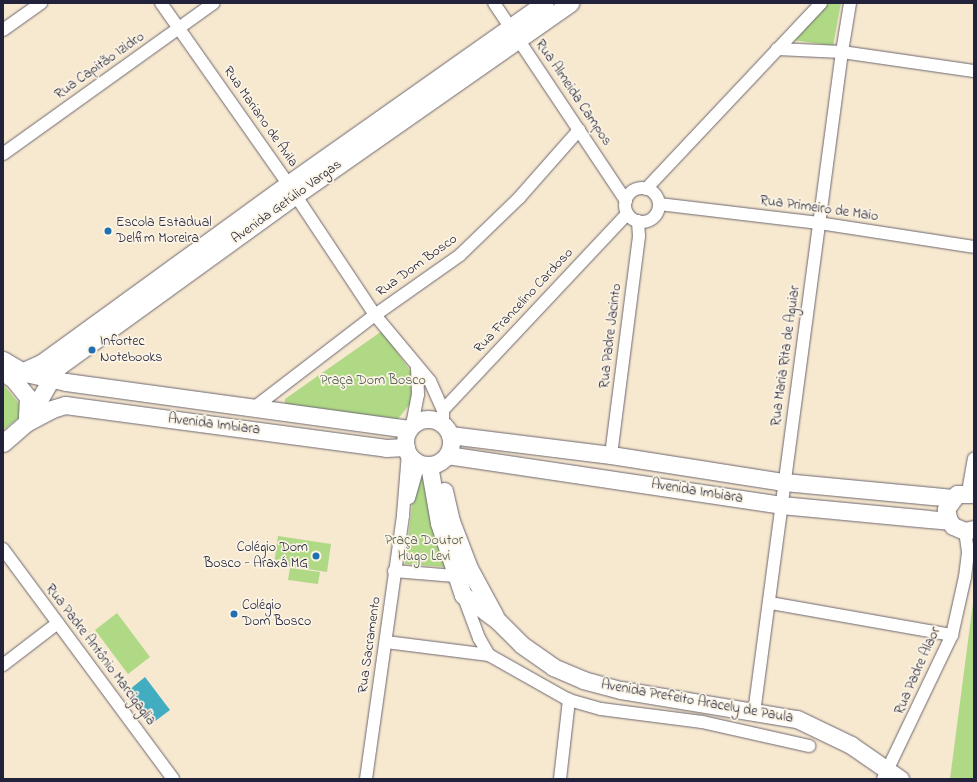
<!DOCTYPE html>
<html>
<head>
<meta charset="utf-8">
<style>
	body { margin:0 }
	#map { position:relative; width:977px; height:782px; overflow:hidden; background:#f7e8d0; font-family:"Indie Flower",sans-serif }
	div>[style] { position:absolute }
	.green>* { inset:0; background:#afd985 }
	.water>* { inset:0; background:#42acc1 }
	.roads { filter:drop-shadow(0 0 1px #6d676f) drop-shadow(0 0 1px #6d676f) }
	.street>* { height:12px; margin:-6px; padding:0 6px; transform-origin:6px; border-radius:6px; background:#fff }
	.street>.ring { margin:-6px; padding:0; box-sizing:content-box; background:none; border:12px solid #fff; border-radius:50% }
	.secondary>* { height:17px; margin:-8.5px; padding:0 8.5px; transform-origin:8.5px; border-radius:8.5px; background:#fff }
	.secondary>.ring { margin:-8.5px; padding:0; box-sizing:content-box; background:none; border:17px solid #fff; border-radius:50% }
	.dots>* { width:11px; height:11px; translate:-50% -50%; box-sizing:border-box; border:2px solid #fcf5e5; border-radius:50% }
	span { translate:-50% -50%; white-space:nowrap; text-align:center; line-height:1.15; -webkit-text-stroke:3.5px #fcf5e5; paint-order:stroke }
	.street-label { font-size:14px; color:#22223b }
	.poi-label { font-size:14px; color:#22223b }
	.left { translate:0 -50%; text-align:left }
	.right { translate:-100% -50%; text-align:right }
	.park-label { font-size:14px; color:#4c5951 }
	.frame { position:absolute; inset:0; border:4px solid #22223b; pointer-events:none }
</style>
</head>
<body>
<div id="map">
	<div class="green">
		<div style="clip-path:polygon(829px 3px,841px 3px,833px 46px,793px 40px)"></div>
		<div style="clip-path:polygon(382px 331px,414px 376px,410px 404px,397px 420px,285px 406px,285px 399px)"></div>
		<div style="clip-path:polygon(3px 384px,22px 407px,21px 416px,3px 430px)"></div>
		<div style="clip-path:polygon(422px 477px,445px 567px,405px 564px,413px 498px)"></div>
		<div style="clip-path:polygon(278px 536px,331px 544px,327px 572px,274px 564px)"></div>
		<div style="clip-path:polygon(290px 568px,320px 572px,318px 584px,288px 580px)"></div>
		<div style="clip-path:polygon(974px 595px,974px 779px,950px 779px)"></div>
		<div style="clip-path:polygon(117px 613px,150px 657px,128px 674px,95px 630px)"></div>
	</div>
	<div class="water">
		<div style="clip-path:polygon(145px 677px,170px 710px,154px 722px,129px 690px)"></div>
	</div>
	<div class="roads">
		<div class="street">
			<div style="left:161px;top:3px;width:221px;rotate:54.9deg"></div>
			<div style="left:288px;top:184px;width:157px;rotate:56.4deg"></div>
			<div style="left:375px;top:315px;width:86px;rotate:50.2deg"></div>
			<div style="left:430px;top:381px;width:32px;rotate:66deg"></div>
			<div style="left:443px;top:410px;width:14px;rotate:90deg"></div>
			<div style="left:494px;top:3px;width:238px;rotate:56.3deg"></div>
			<div style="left:3px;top:30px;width:47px;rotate:-35.4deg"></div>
			<div style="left:777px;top:49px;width:65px;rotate:2.6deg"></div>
			<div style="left:842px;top:52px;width:133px;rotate:8.2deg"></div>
			<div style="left:3px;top:154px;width:259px;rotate:-35.6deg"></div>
			<div class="ring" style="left:625px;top:188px;width:22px;height:22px"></div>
			<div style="left:646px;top:189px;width:255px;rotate:-46.7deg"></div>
			<div style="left:659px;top:204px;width:161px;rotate:6.8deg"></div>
			<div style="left:819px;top:223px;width:157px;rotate:8.8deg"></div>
			<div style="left:255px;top:407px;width:151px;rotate:-37.5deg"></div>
			<div style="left:375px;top:315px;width:104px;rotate:-35.2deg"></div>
			<div style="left:460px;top:255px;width:82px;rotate:-44deg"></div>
			<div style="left:519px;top:198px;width:91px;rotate:-48.6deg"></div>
			<div style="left:443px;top:410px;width:269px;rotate:-46.8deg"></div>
			<div style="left:412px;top:425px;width:31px;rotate:-79deg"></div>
			<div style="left:418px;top:395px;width:28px;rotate:-92deg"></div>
			<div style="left:611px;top:455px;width:221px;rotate:-82.7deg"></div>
			<div style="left:639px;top:236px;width:15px;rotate:-94deg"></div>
			<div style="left:968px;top:492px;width:34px;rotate:-80deg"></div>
			<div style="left:409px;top:498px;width:36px;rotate:-74deg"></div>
			<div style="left:3px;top:549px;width:286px;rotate:53.5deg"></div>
			<div style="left:394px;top:571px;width:61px;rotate:4.7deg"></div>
			<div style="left:463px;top:595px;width:46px;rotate:69.6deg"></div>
			<div style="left:479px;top:638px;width:20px;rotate:60deg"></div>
			<div style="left:489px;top:655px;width:92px;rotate:29.4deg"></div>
			<div style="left:569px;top:700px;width:33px;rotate:16deg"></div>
			<div style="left:601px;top:709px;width:102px;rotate:7.3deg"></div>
			<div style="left:702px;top:722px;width:110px;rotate:12.6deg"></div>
			<div style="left:770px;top:603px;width:185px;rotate:10deg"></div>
			<div style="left:386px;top:642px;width:104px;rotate:7.2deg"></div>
			<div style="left:3px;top:665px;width:69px;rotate:-37.4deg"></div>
			<div style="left:754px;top:713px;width:667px;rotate:-82.42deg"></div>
			<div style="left:842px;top:52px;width:50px;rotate:-80.7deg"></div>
			<div style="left:366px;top:779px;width:267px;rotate:-82deg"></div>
			<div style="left:403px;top:515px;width:62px;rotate:-85.4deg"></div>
			<div style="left:560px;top:779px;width:80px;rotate:-83.5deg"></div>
			<div style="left:883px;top:779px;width:160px;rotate:-64.4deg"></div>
			<div style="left:952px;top:635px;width:59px;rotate:-77.4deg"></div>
			<div style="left:965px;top:577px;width:25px;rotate:-83deg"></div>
			<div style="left:968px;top:552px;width:21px;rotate:-98deg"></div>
		</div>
		<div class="secondary">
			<div style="left:3px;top:360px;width:26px;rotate:31deg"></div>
			<div style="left:25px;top:373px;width:42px;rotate:12.4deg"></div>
			<div style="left:66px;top:382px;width:346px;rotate:7.8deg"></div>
			<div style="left:5px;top:369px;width:36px;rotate:51deg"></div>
			<div style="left:28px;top:397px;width:20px;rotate:93deg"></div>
			<div style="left:10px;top:377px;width:36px;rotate:-24deg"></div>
			<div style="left:43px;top:362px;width:303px;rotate:-36deg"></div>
			<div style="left:288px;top:184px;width:314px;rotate:-35.2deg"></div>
			<div class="ring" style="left:405px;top:419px;width:29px;height:29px"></div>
			<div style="left:26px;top:423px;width:64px;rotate:-60.3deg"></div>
			<div style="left:58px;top:367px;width:294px;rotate:-35.9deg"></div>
			<div style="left:296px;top:195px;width:335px;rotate:-35deg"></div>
			<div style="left:450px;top:435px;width:162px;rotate:7.1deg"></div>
			<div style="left:611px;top:455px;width:175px;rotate:8.9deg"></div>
			<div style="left:784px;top:482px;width:169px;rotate:5.4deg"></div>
			<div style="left:3px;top:443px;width:30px;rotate:-41deg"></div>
			<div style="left:26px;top:423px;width:30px;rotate:-28deg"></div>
			<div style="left:52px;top:409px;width:14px;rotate:-17deg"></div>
			<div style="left:65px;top:405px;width:324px;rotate:7.6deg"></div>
			<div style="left:386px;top:448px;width:20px;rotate:-3deg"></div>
			<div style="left:447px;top:455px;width:338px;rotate:8.5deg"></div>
			<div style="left:781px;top:505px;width:169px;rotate:5.4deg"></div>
			<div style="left:429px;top:465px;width:59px;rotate:80.2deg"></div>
			<div style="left:439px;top:523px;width:76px;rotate:71.6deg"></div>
			<div style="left:463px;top:595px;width:44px;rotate:36.6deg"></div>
			<div style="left:498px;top:621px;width:34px;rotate:45deg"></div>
			<div style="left:522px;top:645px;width:38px;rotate:35deg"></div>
			<div style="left:553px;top:667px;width:33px;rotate:23deg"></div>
			<div style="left:583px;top:680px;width:39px;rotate:15deg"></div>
			<div style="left:621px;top:690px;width:178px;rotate:9.4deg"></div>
			<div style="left:797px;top:719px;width:60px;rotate:25.7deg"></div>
			<div style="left:851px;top:745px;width:60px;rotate:34.8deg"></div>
			<div style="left:444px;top:491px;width:31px;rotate:77deg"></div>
			<div style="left:451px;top:521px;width:50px;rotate:69deg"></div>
			<div style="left:469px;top:568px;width:55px;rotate:61.6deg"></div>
			<div style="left:974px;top:494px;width:17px;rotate:180deg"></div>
			<div style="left:957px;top:494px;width:19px;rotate:126deg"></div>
			<div style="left:946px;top:509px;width:12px;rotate:76deg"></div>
			<div style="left:949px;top:521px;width:6px;rotate:51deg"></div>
			<div style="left:953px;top:526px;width:13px;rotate:23deg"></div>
			<div style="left:965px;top:531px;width:9px;rotate:-13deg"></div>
		</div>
	</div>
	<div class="dots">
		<div style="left:108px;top:231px;background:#1f6fb2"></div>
		<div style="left:92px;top:350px;background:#1f6fb2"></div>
		<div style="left:316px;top:556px;background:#1f6fb2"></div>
		<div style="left:234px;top:614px;background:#1f6fb2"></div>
	</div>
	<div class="street-label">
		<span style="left:100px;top:66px;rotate:-35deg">Rua Capitão Izidro</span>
		<span style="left:573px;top:93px;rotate:56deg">Rua Almeida Campos</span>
		<span style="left:260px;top:117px;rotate:55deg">Rua Mariano de Ávila</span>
		<span style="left:287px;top:202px;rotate:-36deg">Avenida Getúlio Vargas</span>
		<span style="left:819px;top:209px;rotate:8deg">Rua Primeiro de Maio</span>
		<span style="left:417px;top:266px;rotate:-36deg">Rua Dom Bosco</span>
		<span style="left:524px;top:301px;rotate:-47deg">Rua Francelino Cardoso</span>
		<span style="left:611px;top:336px;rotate:-83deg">Rua Padre Jacinto</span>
		<span style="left:786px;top:356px;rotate:-82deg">Rua Maria Rita de Aguiar</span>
		<span style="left:214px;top:425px;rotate:7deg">Avenida Imbiara</span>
		<span style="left:697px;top:492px;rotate:9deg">Avenida Imbiara</span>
		<span style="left:370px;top:645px;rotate:-82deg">Rua Sacramento</span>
		<span style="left:100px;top:655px;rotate:53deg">Rua Padre Antônio Marcigaglia</span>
		<span style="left:918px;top:671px;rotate:-66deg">Rua Padre Alaor</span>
		<span style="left:697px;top:702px;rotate:10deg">Avenida Prefeito Aracely de Paula</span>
	</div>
	<div class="poi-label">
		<span class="left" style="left:116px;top:231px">Escola Estadual<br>Delfim Moreira</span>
		<span class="left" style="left:100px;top:350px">Infortec<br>Notebooks</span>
		<span class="right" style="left:308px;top:556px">Colégio Dom<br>Bosco - Araxá MG</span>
		<span class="left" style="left:242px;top:614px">Colégio<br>Dom Bosco</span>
	</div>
	<div class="park-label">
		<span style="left:373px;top:381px">Praça Dom Bosco</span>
		<span style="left:424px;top:549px">Praça Doutor<br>Hugo Levi</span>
	</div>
	<div class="frame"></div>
</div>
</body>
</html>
